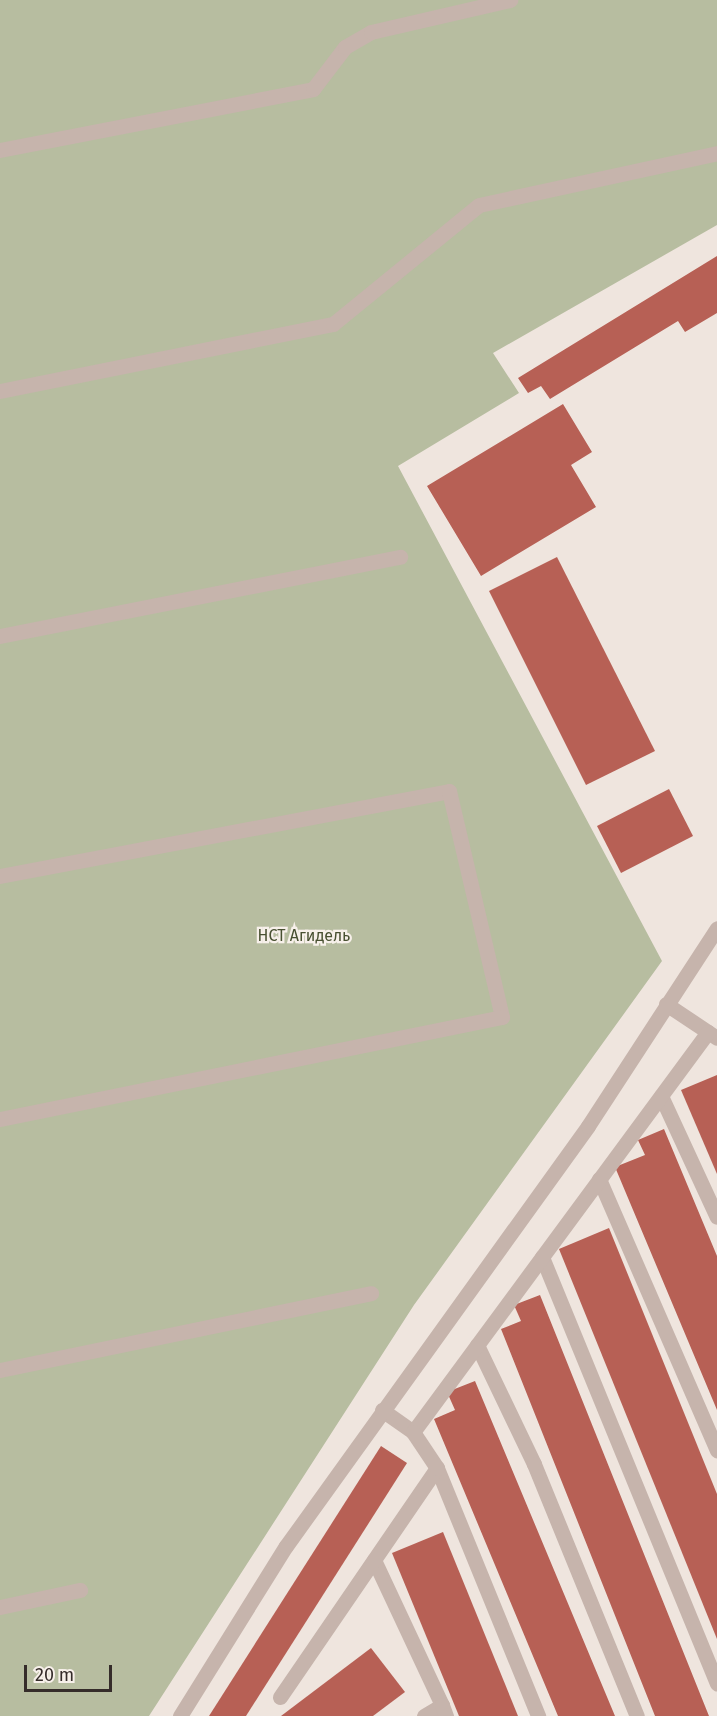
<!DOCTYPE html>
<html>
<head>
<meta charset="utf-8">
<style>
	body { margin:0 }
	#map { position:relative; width:717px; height:1716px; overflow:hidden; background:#efe5de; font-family:"Fira Sans",sans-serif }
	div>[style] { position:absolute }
	.green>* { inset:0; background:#b7bda0 }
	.building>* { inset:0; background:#b76055 }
	.lane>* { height:15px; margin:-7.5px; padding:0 7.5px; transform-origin:7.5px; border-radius:7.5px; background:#c6b4ac }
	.street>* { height:15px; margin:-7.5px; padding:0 7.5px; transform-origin:7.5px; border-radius:7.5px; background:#c6b4ac }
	span { translate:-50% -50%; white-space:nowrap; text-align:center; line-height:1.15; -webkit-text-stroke:4.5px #f7f0ea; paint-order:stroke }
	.park-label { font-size:16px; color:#485031 }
	.scale { position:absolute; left:24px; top:1665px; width:88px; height:27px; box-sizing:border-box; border:3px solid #352c2a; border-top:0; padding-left:8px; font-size:18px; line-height:21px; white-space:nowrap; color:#352c2a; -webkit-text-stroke:4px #f7f0ea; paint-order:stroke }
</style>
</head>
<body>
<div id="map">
	<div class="green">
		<div style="clip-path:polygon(0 0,717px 0,717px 225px,493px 353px,519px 393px,398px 466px,662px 961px,414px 1305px,149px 1716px,0 1716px)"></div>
	</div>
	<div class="building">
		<div style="clip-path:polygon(717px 256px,717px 313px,685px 332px,678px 321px,550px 399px,541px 386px,528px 393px,518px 378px)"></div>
		<div style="clip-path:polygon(563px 404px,592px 452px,571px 465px,596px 507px,481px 576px,427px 486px)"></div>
		<div style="clip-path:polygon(557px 557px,655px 751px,586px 785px,489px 591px)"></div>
		<div style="clip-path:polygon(669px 789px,693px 836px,621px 873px,597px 826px)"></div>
		<div style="clip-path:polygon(717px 1075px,717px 1174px,681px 1090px)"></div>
		<div style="clip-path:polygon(664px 1129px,717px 1256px,717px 1410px,615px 1167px,645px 1155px,638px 1140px)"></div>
		<div style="clip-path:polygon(609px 1228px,717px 1494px,717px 1639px,559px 1249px)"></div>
		<div style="clip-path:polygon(540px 1295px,709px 1716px,655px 1716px,501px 1329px,521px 1321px,514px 1305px)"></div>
		<div style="clip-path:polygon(475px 1381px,615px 1716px,558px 1716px,434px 1419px,455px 1410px,447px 1392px)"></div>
		<div style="clip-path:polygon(381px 1446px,407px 1463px,246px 1716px,209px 1716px)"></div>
		<div style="clip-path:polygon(443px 1532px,518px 1716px,459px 1716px,392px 1553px)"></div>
		<div style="clip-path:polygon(371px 1648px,405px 1692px,373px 1716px,281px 1716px)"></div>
	</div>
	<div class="lane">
		<div style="left:0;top:150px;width:319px;rotate:-11deg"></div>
		<div style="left:313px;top:89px;width:53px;rotate:-52.7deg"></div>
		<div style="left:345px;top:47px;width:30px;rotate:-30deg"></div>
		<div style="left:371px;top:32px;width:143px;rotate:-13deg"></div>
		<div style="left:0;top:391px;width:340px;rotate:-11.4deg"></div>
		<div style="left:333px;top:324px;width:188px;rotate:-39.2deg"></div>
		<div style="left:479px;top:205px;width:244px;rotate:-12.3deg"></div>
		<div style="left:0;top:636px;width:408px;rotate:-11.2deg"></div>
		<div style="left:0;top:876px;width:457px;rotate:-10.7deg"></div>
		<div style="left:449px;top:791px;width:232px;rotate:76.8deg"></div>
		<div style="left:502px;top:1017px;width:512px;rotate:168.51deg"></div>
		<div style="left:666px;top:1004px;width:61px;rotate:33.7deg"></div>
		<div style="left:661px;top:1096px;width:133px;rotate:65.2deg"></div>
		<div style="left:599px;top:1179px;width:296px;rotate:66.5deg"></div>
		<div style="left:542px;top:1257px;width:461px;rotate:67.7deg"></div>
		<div style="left:477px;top:1345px;width:132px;rotate:64.4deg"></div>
		<div style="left:534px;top:1464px;width:272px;rotate:67.8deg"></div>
		<div style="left:0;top:1370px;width:379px;rotate:-11.7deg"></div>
		<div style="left:382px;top:1410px;width:38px;rotate:35deg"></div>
		<div style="left:413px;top:1432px;width:497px;rotate:-53.6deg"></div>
		<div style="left:437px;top:1468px;width:268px;rotate:67.8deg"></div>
		<div style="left:374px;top:1560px;width:160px;rotate:64.9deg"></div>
		<div style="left:0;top:1607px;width:82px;rotate:-12deg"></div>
		<div style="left:280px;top:1697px;width:278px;rotate:-55.6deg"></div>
		<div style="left:437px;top:1468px;width:43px;rotate:-123.7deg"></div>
		<div style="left:424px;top:1716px;width:21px;rotate:-31deg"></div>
		<div style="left:442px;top:1705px;width:12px;rotate:70deg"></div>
	</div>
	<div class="street">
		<div style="left:180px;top:1716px;width:200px;rotate:-58.1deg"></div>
		<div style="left:286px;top:1546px;width:517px;rotate:-54.28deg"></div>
		<div style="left:588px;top:1126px;width:236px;rotate:-56.9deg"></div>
	</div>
	<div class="park-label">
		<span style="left:304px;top:936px">НСТ Агидель</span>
	</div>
	<div class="scale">20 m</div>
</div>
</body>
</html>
